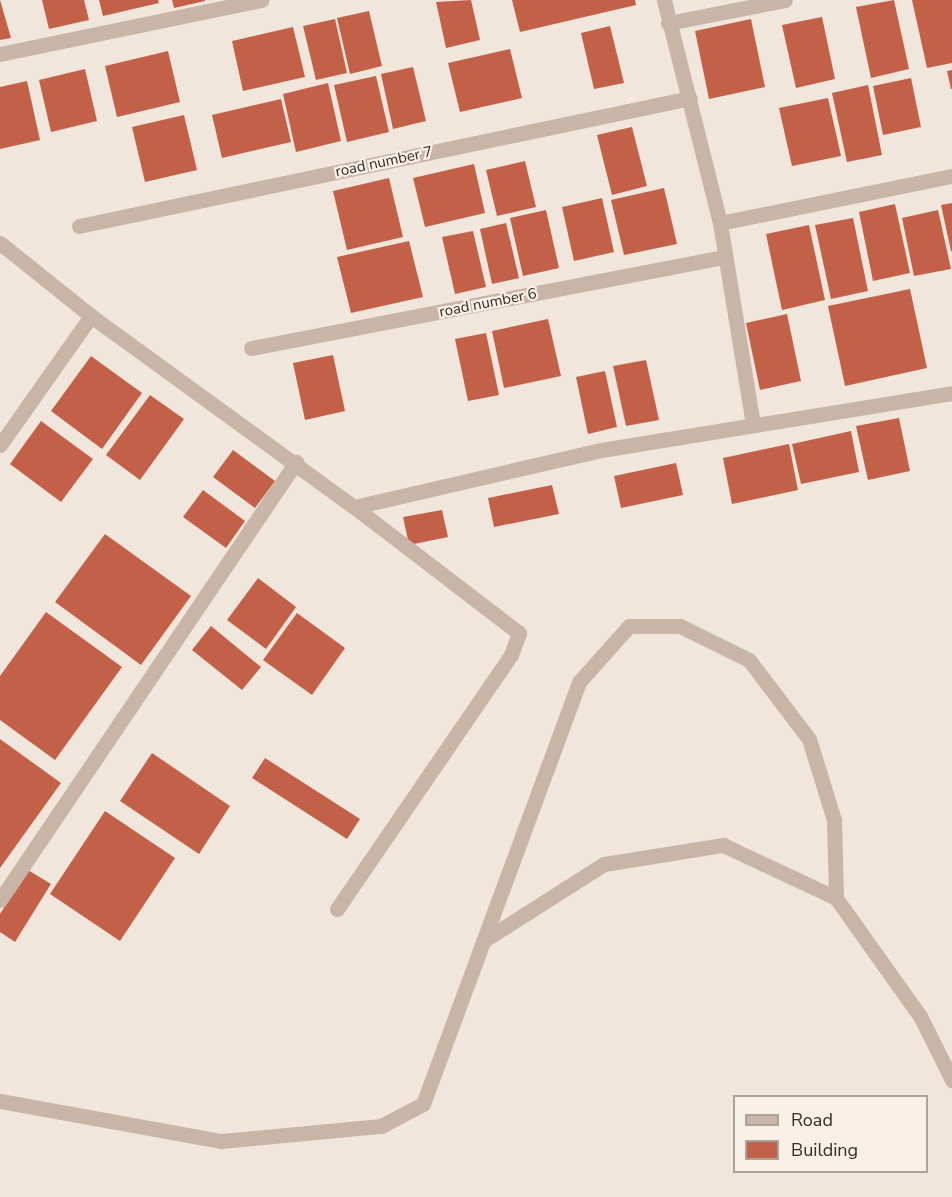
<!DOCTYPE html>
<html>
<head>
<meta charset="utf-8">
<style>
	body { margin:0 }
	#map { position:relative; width:952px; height:1197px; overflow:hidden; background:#f1e6db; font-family:"Nunito Sans",sans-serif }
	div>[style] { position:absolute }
	.building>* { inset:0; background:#c36048 }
	.minor>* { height:15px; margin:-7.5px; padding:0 7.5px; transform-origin:7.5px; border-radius:7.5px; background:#c9b5a8 }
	span { translate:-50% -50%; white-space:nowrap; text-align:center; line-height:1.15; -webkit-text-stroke:4.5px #f9f0e8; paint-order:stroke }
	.street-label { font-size:15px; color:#362c28 }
	.legend { position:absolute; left:733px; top:1095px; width:195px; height:78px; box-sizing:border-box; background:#f9f0e8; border:2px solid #aba29b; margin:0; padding:8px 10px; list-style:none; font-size:18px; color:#362c28 }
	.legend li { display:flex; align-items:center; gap:12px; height:30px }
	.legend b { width:30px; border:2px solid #aba29b }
</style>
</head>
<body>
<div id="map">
	<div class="building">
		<div style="clip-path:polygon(0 0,11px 38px,0 40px)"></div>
		<div style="clip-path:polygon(42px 0,84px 0,89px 20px,49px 29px)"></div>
		<div style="clip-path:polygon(99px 0,158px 0,159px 3px,103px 16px)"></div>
		<div style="clip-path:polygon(172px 0,205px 0,205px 1px,174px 8px)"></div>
		<div style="clip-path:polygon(471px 0,480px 40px,446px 48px,436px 2px)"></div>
		<div style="clip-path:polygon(512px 0,635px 0,636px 5px,520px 32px)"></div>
		<div style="clip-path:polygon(894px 0,909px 69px,871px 78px,856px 7px)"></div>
		<div style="clip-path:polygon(912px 0,952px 0,952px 63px,927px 68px)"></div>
		<div style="clip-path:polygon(369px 11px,382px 66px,350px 74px,337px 18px)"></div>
		<div style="clip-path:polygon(822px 17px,835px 79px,796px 88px,782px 25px)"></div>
		<div style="clip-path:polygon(335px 19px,347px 73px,316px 80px,303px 26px)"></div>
		<div style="clip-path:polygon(751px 19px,765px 87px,709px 99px,695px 31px)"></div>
		<div style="clip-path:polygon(610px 26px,624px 83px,594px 89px,581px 33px)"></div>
		<div style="clip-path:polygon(293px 27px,305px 77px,243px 91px,232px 41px)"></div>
		<div style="clip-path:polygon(510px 49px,522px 98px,460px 112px,448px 63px)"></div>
		<div style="clip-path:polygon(168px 51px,180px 102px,117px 117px,105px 66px)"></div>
		<div style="clip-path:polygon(413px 67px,426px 121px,393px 129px,381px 74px)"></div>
		<div style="clip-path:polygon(85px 69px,97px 121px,51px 132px,39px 80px)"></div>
		<div style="clip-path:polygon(952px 70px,952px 89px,951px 89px,947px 71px)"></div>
		<div style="clip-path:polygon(376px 76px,389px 132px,347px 142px,334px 85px)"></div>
		<div style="clip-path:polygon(911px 78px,921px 127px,883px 135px,873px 86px)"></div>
		<div style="clip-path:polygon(27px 81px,40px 140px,0 149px,0 87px)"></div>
		<div style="clip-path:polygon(328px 83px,341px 141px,296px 152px,283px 94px)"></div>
		<div style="clip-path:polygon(868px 85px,882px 155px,847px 162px,832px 93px)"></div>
		<div style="clip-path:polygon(828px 98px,841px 156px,792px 166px,779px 108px)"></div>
		<div style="clip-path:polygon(281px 99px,291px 142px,222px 158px,212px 115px)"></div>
		<div style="clip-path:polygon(184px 115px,197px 170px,145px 182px,132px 127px)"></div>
		<div style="clip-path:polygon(632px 127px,647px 186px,612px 195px,597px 135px)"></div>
		<div style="clip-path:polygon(525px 161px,536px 207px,497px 216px,486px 170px)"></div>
		<div style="clip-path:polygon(474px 164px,485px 213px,425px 227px,413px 178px)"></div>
		<div style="clip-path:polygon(389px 178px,403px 237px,347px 250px,333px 191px)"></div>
		<div style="clip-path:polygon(664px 188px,677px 244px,624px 255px,611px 200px)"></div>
		<div style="clip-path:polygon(602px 198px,614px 252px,574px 261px,562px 207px)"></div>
		<div style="clip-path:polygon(952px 203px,952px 251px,951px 251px,941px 205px)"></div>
		<div style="clip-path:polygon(895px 204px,910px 273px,873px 281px,859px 212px)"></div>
		<div style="clip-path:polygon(546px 210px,559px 268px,523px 276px,510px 218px)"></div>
		<div style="clip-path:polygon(938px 210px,951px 269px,914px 276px,902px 218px)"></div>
		<div style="clip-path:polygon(853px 218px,868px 291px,831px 299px,815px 225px)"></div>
		<div style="clip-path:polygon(506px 223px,519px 278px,492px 284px,480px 229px)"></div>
		<div style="clip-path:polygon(809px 225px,825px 300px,782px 310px,766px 234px)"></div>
		<div style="clip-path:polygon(473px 231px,486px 287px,455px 294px,442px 237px)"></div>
		<div style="clip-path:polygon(409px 241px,423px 297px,351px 313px,337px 257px)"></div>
		<div style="clip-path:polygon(910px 289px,927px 368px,845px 386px,828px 306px)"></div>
		<div style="clip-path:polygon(787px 314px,801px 381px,760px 390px,746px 323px)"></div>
		<div style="clip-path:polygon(548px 319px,561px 376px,504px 388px,492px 331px)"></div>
		<div style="clip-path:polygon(486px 333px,499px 395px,468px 401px,455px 339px)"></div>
		<div style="clip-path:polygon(333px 355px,345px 411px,305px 420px,293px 363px)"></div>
		<div style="clip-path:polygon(91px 356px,142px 393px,102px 449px,51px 411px)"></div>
		<div style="clip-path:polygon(646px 360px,659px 420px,626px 426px,613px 366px)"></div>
		<div style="clip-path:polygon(605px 371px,617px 427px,588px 434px,576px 377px)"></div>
		<div style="clip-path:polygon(150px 395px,184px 419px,140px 480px,106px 455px)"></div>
		<div style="clip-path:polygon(899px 418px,910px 471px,868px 480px,856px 426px)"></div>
		<div style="clip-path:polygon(41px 421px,93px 459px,61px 502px,10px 464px)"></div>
		<div style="clip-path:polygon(851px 431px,859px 472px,801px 484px,792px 444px)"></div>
		<div style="clip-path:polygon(789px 444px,798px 490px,732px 504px,723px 458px)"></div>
		<div style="clip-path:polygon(233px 450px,275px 481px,255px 508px,213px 477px)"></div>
		<div style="clip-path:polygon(676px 463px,683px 495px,621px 508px,614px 476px)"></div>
		<div style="clip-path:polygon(552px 485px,559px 514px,494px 527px,488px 498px)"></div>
		<div style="clip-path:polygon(203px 490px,245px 521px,226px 548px,183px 517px)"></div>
		<div style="clip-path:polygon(442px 510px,448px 537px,409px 545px,403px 517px)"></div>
		<div style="clip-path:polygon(105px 534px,191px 596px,141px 665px,55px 602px)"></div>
		<div style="clip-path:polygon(258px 578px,296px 607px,266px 649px,227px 620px)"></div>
		<div style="clip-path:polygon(46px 612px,122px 667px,55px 760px,0 720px,0 676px)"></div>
		<div style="clip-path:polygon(297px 613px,345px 648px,312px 695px,263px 660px)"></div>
		<div style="clip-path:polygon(211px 626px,261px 667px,242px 690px,192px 650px)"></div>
		<div style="clip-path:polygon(0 739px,61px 783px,0 868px)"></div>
		<div style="clip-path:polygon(152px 753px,230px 806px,199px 854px,120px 801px)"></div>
		<div style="clip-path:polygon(265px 758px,360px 819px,347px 839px,252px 778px)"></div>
		<div style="clip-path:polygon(105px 811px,175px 858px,120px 941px,50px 894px)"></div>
		<div style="clip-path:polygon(28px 870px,51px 884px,15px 942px,0 932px,0 914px)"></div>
	</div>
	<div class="minor">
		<div style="left:664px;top:0;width:230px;rotate:75.9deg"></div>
		<div style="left:720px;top:223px;width:205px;rotate:80.7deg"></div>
		<div style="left:668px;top:23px;width:119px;rotate:-11.1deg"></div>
		<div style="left:0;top:54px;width:267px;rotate:-11.7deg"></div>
		<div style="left:720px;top:223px;width:237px;rotate:-11.5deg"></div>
		<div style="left:79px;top:226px;width:624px;rotate:-11.83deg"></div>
		<div style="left:0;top:243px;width:117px;rotate:38.7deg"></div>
		<div style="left:91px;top:316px;width:325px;rotate:36deg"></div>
		<div style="left:354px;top:507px;width:253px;rotate:-13deg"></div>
		<div style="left:601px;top:450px;width:356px;rotate:-9.2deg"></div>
		<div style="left:251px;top:348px;width:483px;rotate:-10.9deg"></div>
		<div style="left:0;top:445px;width:158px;rotate:-54.8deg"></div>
		<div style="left:0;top:900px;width:529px;rotate:-55.95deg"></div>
		<div style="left:337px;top:909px;width:308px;rotate:-55.6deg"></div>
		<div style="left:511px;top:655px;width:23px;rotate:-70deg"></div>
		<div style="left:519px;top:633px;width:208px;rotate:-142.6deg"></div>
		<div style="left:483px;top:941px;width:143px;rotate:-32.5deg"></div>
		<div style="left:604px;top:864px;width:121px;rotate:-9.1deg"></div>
		<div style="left:723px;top:845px;width:125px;rotate:25.1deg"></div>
		<div style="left:0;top:1101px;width:225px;rotate:10.3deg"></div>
		<div style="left:221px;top:1141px;width:161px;rotate:-5.4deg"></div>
		<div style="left:381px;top:1126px;width:47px;rotate:-27.6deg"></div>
		<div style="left:423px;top:1104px;width:450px;rotate:-69.7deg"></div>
		<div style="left:579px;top:682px;width:75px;rotate:-48.2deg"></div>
		<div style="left:629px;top:626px;width:51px"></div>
		<div style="left:680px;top:626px;width:77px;rotate:26.2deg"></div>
		<div style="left:749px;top:660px;width:99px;rotate:52.8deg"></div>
		<div style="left:809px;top:739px;width:85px;rotate:72.8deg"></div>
		<div style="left:834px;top:820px;width:78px;rotate:88.5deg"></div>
		<div style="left:836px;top:898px;width:145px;rotate:54.6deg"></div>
		<div style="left:920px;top:1016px;width:72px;rotate:63.4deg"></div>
	</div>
	<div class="street-label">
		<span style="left:384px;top:162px;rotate:-12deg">road number 7</span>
		<span style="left:488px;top:303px;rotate:-11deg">road number 6</span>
	</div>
	<ul class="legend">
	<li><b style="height:8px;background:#c9b5a8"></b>Road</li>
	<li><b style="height:16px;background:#c36048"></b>Building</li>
	</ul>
</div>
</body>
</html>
